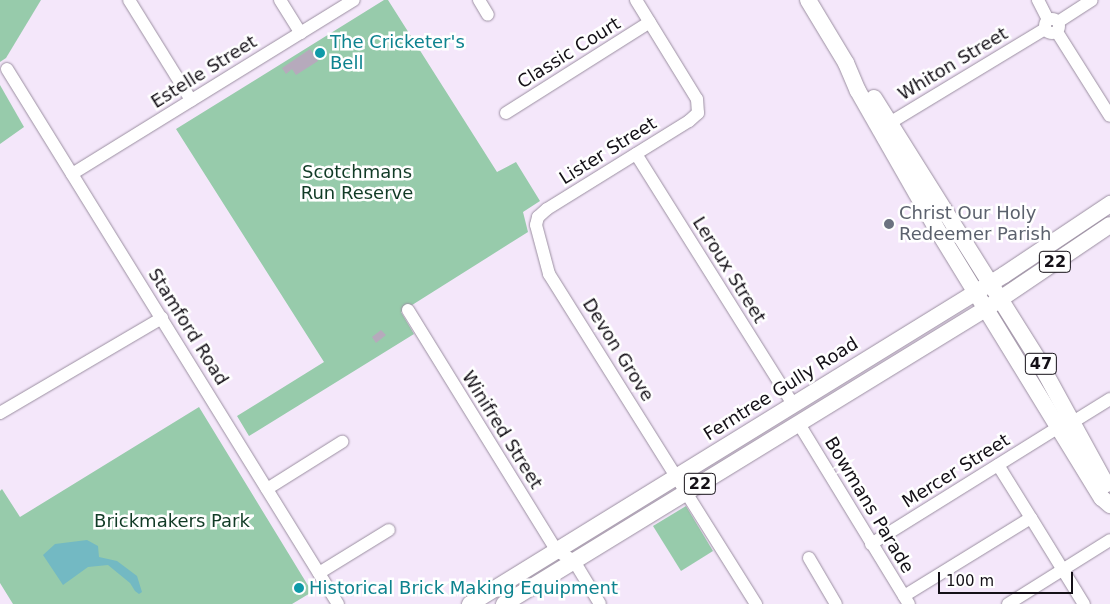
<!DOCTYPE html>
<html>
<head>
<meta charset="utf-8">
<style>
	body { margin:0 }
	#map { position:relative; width:1110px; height:604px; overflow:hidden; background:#f4e7fa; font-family:"DejaVu Sans",sans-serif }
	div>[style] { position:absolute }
	.green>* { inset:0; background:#97cbab }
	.water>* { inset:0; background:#73b9c3 }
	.building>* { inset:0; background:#b6aabc }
	.roads { filter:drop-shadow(0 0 1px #9b8fa1) drop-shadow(0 0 1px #9b8fa1) }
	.minor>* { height:12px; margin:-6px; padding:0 6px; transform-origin:6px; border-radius:6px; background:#fff }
	.minor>.ring { margin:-6px; padding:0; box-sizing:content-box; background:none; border:12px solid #fff; border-radius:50% }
	.major>* { height:16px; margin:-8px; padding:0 8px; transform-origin:8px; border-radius:8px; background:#fff }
	.dots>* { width:14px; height:14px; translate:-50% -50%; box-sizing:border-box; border:2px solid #fff; border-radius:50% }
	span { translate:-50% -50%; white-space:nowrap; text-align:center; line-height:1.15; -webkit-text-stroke:5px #fff; paint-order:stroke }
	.shield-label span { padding:1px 4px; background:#fff; border:1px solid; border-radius:4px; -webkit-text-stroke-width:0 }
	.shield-label { font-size:16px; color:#141017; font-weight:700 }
	.culture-label { font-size:18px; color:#0d838f }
	.left { translate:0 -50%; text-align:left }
	.street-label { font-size:18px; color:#141017 }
	.park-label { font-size:18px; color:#113b26 }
	.worship-label { font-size:18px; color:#5b616d }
	.scale { position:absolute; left:938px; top:572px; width:135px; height:22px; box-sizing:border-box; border:2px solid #141017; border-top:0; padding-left:6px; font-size:15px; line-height:18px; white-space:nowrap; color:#141017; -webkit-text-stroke:4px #fff; paint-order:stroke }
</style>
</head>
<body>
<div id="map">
	<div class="green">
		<div style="clip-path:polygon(0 0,41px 0,6px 58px,0 62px)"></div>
		<div style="clip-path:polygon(384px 0,388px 0,497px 172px,516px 162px,540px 201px,523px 212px,528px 232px,401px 312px,414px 334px,249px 436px,237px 416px,324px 362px,176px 129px)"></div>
		<div style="clip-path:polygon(0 85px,24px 127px,0 144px)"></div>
		<div style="clip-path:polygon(199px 407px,312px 592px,292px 604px,13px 604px,0 583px,0 491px,2px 489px,20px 517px)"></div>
		<div style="clip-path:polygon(686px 506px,713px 551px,681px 571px,653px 526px)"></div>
	</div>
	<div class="water">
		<div style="clip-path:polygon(87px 540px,98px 546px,99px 557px,117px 561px,137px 576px,142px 592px,139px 594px,135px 591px,130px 583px,108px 565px,88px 567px,63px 585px,43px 555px,55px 544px)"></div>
	</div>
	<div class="building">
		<div style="clip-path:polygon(310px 49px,318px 61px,296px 75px,292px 69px,286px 74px,282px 68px)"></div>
		<div style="clip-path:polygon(381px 330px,386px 335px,376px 343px,372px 337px)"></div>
	</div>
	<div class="roads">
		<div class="minor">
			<div style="left:129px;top:0;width:118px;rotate:58.2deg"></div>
			<div style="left:280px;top:0;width:39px;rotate:58deg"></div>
			<div style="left:479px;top:0;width:17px;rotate:59deg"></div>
			<div style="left:636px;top:0;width:116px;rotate:58.4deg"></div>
			<div style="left:697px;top:99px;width:14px;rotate:86deg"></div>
			<div style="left:698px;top:113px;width:12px;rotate:138deg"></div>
			<div style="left:689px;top:121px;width:167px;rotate:148.2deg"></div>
			<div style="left:547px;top:209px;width:12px;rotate:138deg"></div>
			<div style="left:538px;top:217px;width:8px;rotate:104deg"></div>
			<div style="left:536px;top:225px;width:51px;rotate:75.1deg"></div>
			<div style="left:549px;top:274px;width:390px;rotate:57.9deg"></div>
			<div style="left:1038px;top:0;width:22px;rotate:63deg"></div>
			<div class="ring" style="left:1045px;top:19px;width:2px;height:2px"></div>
			<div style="left:1058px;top:22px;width:40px;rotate:-32.9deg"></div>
			<div style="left:1057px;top:32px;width:99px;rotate:57.8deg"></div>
			<div style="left:7px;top:69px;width:629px;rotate:58.26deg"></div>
			<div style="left:506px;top:113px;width:170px;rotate:-32.3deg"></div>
			<div style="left:883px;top:127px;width:189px;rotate:-31.2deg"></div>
			<div style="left:636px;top:154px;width:295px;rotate:57.9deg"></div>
			<div style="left:72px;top:174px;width:331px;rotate:-31.7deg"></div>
			<div style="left:408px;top:310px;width:283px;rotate:58.3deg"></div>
			<div style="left:557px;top:551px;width:20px;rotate:30deg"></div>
			<div style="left:574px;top:561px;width:50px;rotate:58.8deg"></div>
			<div style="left:0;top:413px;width:188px;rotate:-30.4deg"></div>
			<div style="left:1073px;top:422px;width:44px;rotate:-31.9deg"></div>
			<div style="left:799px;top:424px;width:211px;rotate:58.6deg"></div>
			<div style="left:998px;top:465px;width:62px;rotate:58.1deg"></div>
			<div style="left:267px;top:489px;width:89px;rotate:-32.1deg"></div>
			<div style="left:871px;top:544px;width:221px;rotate:-31.9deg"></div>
			<div style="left:809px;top:558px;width:53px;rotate:59.6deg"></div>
			<div style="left:319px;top:573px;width:82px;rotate:-31.6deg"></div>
			<div style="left:904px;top:596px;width:149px;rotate:-31.6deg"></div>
			<div style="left:1031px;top:518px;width:101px;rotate:58.4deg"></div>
			<div style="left:1008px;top:604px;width:120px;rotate:-32.1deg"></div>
		</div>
		<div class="major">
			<div style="left:808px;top:0;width:74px;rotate:58.9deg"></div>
			<div style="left:846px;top:63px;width:30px;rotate:67deg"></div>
			<div style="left:858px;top:91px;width:155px;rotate:60.3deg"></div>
			<div style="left:935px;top:226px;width:319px;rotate:58.5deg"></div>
			<div style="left:1102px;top:498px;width:11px;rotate:41deg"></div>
			<div style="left:874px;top:98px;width:307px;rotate:57.9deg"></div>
			<div style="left:1037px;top:358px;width:144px;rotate:61.3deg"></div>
			<div style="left:470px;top:604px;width:627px;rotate:-31.64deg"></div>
			<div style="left:1004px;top:275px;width:128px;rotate:-33.8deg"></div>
			<div style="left:504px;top:604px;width:566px;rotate:-31.5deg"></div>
			<div style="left:987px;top:308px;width:148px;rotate:-34deg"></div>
		</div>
	</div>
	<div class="dots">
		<div style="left:320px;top:53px;background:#0f9aa8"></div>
		<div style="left:889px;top:224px;background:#6b7280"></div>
		<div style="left:299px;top:588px;background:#0f9aa8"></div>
	</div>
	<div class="shield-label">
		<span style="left:1055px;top:262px">22</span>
		<span style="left:1041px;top:364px">47</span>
		<span style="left:700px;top:484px">22</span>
	</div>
	<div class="culture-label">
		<span class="left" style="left:330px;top:53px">The Cricketer's<br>Bell</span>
		<span class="left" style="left:309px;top:588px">Historical Brick Making Equipment</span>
	</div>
	<div class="street-label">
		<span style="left:569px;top:53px;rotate:-32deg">Classic Court</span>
		<span style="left:953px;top:64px;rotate:-31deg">Whiton Street</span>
		<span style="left:204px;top:72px;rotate:-32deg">Estelle Street</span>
		<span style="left:608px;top:151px;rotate:-32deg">Lister Street</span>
		<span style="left:729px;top:270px;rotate:58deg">Leroux Street</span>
		<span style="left:188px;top:327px;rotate:58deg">Stamford Road</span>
		<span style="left:618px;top:350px;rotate:58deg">Devon Grove</span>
		<span style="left:781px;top:389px;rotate:-32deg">Ferntree Gully Road</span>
		<span style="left:502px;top:430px;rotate:58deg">Winifred Street</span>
		<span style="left:956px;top:471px;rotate:-32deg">Mercer Street</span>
		<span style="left:869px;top:505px;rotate:59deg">Bowmans Parade</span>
	</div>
	<div class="park-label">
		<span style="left:357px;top:183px">Scotchmans<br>Run Reserve</span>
		<span style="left:172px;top:521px">Brickmakers Park</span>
	</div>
	<div class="worship-label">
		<span class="left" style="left:899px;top:224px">Christ Our Holy<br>Redeemer Parish</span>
	</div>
	<div class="scale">100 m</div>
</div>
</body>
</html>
